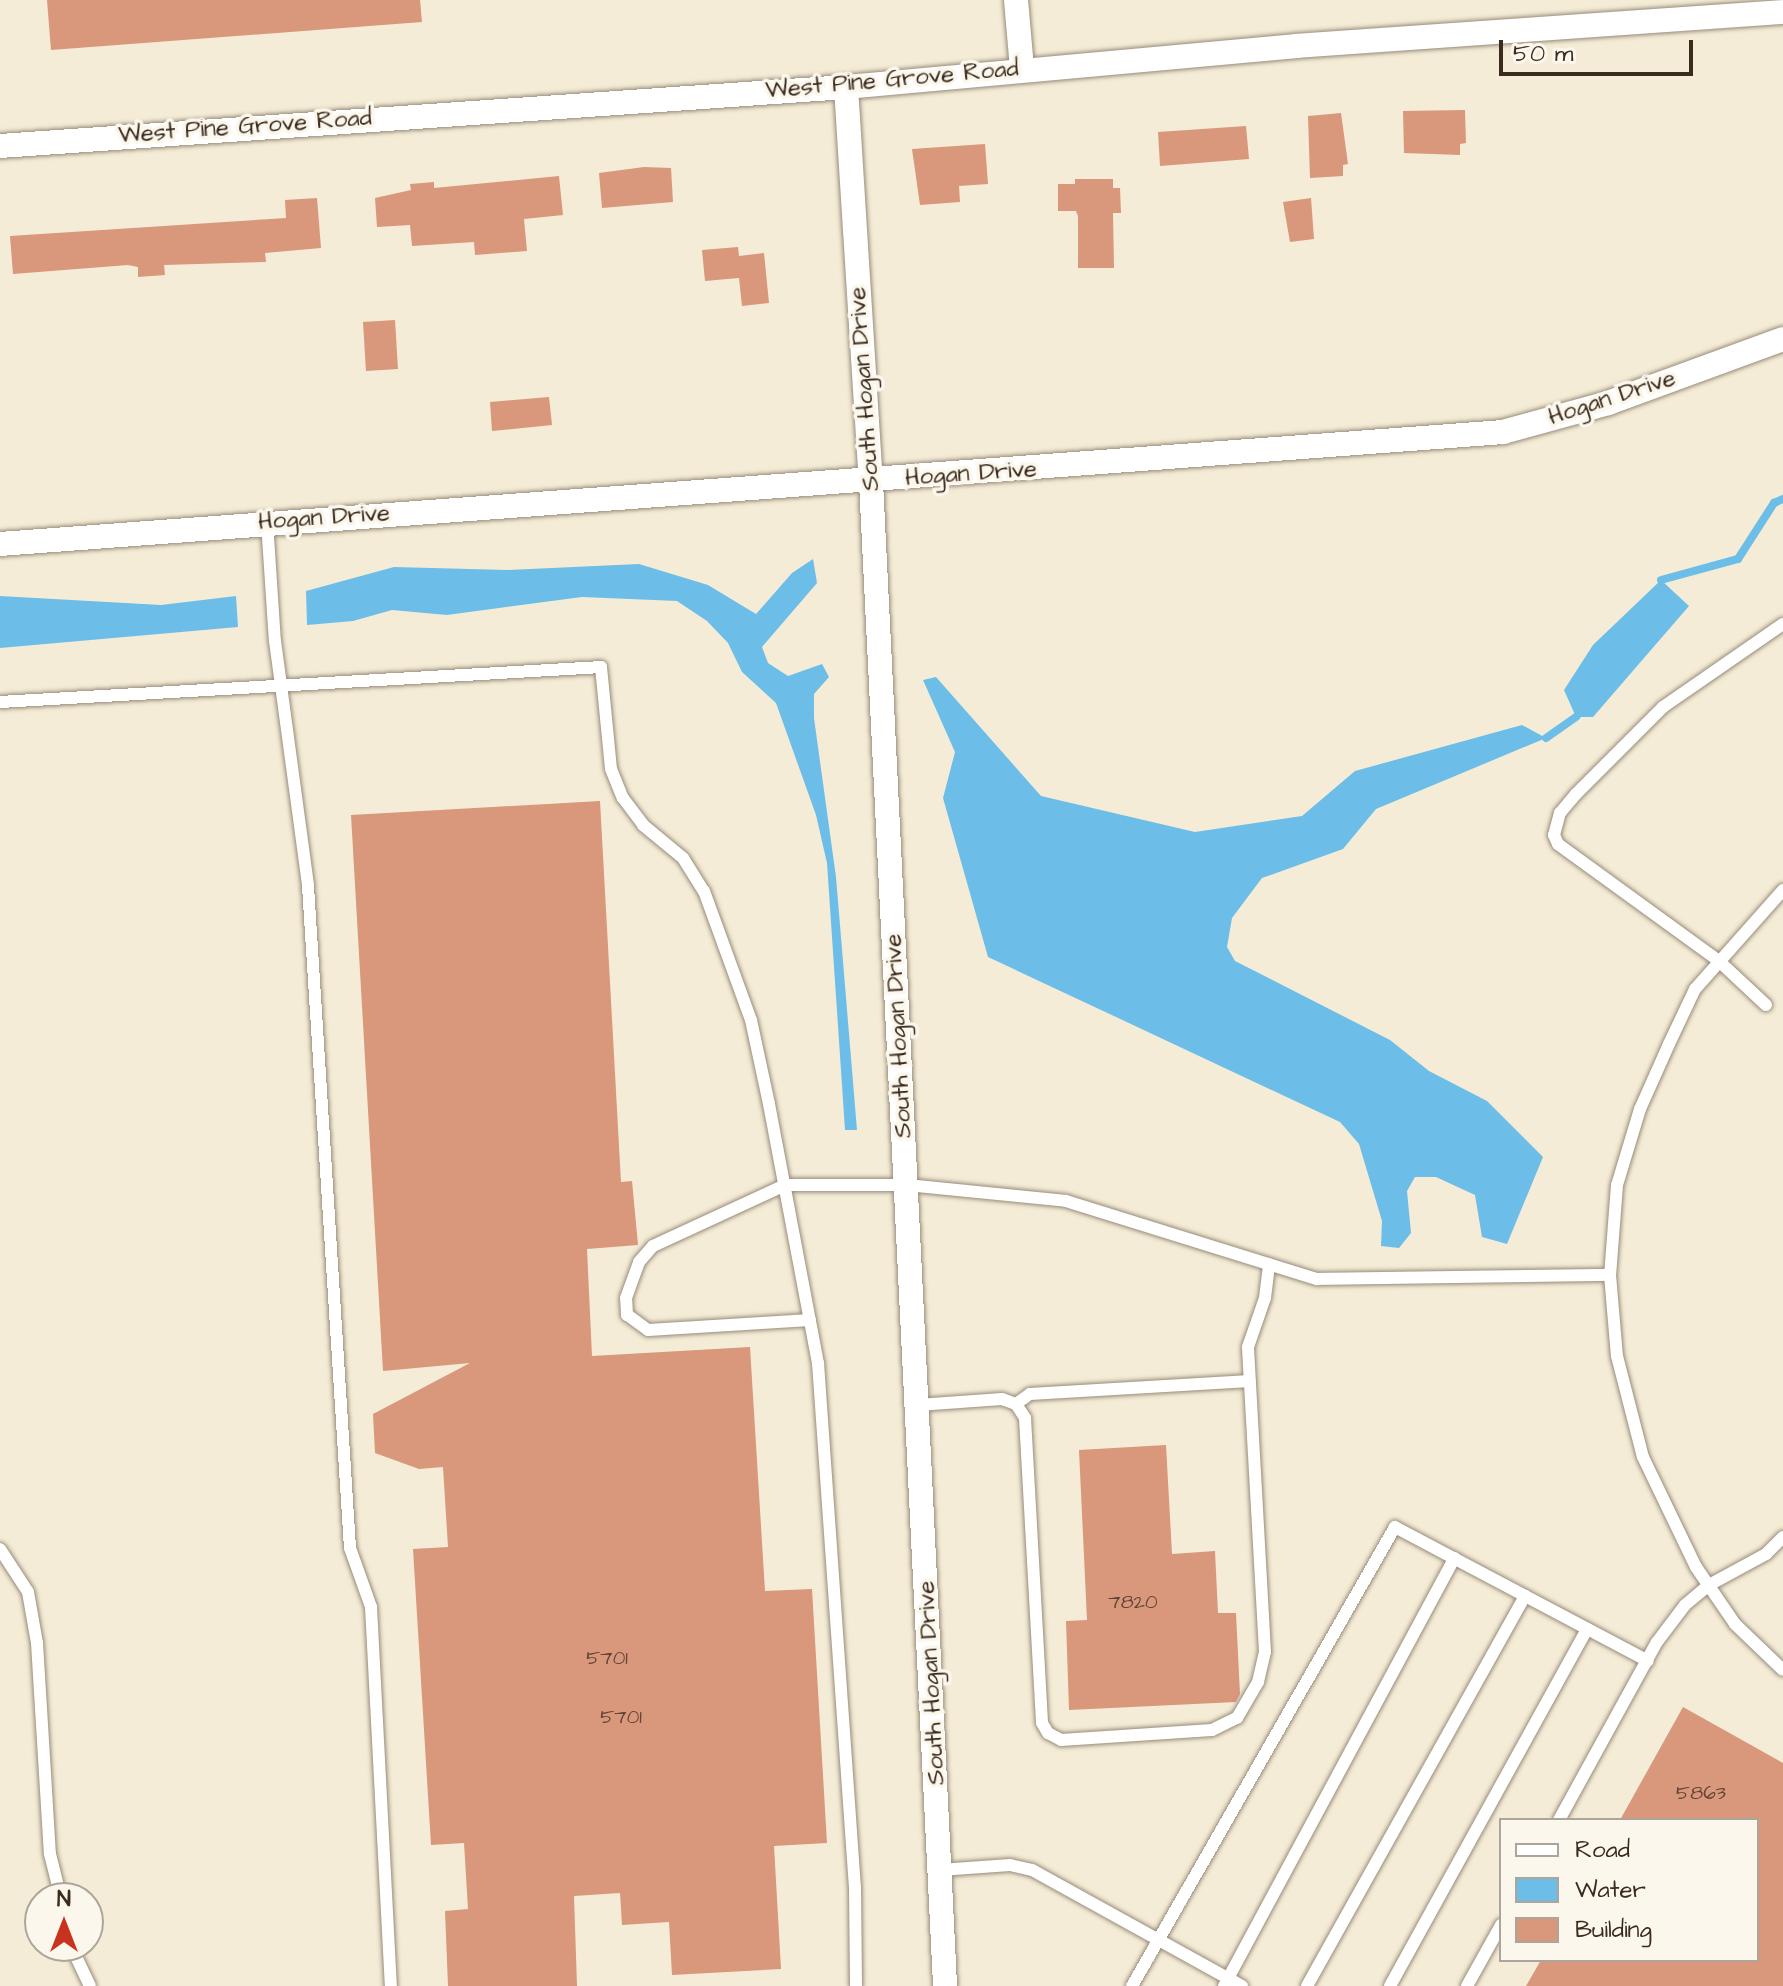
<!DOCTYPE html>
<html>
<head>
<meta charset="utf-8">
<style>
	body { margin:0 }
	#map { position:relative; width:1783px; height:1986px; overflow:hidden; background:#f4ecd6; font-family:"Architects Daughter",sans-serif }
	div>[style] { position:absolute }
	.water>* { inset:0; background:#6cbee8 }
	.stream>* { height:8px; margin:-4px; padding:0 4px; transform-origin:4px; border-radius:4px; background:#6cbee8 }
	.building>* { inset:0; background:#d9977c }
	.roads { filter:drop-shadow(0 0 2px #988b7a) drop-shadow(0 0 2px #988b7a) }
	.lane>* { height:12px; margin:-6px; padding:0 6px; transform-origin:6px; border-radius:6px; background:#fff }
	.street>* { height:24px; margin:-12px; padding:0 12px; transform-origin:12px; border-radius:12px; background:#fff }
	span { translate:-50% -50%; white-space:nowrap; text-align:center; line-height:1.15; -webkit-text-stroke:7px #fbf7ec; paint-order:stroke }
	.number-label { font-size:20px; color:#624536 }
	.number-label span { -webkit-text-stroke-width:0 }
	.street-label { font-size:24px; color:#3b2a1e }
	.legend { position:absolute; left:1499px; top:1818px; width:260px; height:144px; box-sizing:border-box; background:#fbf7ec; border:2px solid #aea59a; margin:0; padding:10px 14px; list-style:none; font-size:24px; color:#3b2a1e }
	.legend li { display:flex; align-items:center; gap:16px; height:40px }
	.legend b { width:40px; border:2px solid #aea59a }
	.north { position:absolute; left:24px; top:1882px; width:80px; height:80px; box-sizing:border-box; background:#fbf7ec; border:2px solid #aea59a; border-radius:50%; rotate:0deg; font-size:22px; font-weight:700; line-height:32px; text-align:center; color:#3b2a1e }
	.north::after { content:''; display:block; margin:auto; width:28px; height:36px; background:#c8321e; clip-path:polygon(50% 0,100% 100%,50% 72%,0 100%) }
	.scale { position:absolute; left:1499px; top:40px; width:194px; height:36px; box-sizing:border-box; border:4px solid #3b2a1e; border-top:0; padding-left:10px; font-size:24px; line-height:28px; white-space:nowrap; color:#3b2a1e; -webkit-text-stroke:6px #fbf7ec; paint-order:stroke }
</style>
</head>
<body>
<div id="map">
	<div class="water">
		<div style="clip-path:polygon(813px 559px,817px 583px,762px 647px,768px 663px,788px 676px,822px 664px,829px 677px,814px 694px,814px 718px,836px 877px,857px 1130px,845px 1130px,827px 863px,816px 815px,776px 703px,742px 672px,728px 643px,707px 621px,677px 601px,582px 597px,447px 615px,392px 610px,353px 621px,307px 625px,306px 591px,394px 567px,507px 570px,639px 564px,708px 585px,756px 614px,792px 573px)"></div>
		<div style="clip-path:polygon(1661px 580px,1689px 606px,1593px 717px,1576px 717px,1564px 690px,1593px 645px)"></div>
		<div style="clip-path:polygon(0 596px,161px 605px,236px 596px,238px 627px,0 648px)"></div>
		<div style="clip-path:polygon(936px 677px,1041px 796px,1195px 832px,1302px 816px,1355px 771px,1522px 725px,1546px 738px,1376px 809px,1343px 849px,1262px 878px,1232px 918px,1227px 947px,1235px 961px,1390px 1040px,1429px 1071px,1487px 1101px,1543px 1157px,1507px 1244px,1482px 1237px,1475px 1195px,1436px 1177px,1415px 1177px,1407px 1191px,1411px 1233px,1399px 1248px,1381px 1246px,1382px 1221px,1359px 1144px,1340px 1122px,988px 957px,943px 798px,955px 752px,923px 680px)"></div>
	</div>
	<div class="stream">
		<div style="left:1661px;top:580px;width:80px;rotate:-15.3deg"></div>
		<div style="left:1738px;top:559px;width:67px;rotate:-57.3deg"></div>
		<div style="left:1774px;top:503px;width:10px;rotate:-24deg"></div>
		<div style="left:1546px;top:738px;width:37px;rotate:-35deg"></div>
	</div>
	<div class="building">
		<div style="clip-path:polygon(47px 0,420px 0,422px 22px,51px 50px)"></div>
		<div style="clip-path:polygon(1465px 110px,1466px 143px,1460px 144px,1460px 155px,1404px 153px,1403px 111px)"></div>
		<div style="clip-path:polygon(1341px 113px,1348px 164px,1343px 165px,1343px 176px,1310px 178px,1308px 116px)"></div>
		<div style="clip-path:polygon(1246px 126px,1249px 159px,1160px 166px,1158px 132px)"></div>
		<div style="clip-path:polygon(985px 144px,988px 184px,959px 186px,960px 202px,920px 205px,912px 149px)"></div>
		<div style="clip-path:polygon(644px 167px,671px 168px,673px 202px,602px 208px,599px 173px)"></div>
		<div style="clip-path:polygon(559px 176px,563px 215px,524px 219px,527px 251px,475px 255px,474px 242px,412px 246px,410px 225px,377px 227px,375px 198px,411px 190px,410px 184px,434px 182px,434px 188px)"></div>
		<div style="clip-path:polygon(1075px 179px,1113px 179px,1113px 188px,1120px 188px,1121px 213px,1113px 213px,1114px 268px,1078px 268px,1078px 216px,1076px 211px,1058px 211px,1058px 184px,1075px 184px)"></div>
		<div style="clip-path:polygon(317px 198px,321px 248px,265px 253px,266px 262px,164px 265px,165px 275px,138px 277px,138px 267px,128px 265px,13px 274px,10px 236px,286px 218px,285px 200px)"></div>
		<div style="clip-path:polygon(1311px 198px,1314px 239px,1290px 242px,1283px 202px)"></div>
		<div style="clip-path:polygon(738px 247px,739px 256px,764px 253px,769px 303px,742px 306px,739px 278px,705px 281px,702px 250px)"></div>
		<div style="clip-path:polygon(395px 320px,398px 369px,366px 371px,363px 322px)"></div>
		<div style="clip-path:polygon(549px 397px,552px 425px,492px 431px,490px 402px)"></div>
		<div style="clip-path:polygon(600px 801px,621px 1182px,632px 1181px,638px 1245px,587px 1249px,592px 1356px,750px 1347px,765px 1591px,812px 1589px,827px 1843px,774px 1846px,781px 1969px,672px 1975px,669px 1922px,622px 1925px,620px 1893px,574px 1896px,577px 1986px,448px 1986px,445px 1911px,468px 1909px,464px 1843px,431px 1845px,413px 1549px,448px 1547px,443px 1467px,419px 1469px,375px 1453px,373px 1414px,470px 1363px,383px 1371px,351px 815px)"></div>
		<div style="clip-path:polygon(1166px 1445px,1172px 1554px,1215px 1551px,1218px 1613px,1236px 1613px,1240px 1694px,1236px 1702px,1069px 1710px,1066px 1621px,1087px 1620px,1079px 1450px)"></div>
		<div style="clip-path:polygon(1683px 1707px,1783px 1763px,1783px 1986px,1526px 1986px,1541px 1960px,1757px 1960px,1757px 1820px,1620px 1820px)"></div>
	</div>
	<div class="roads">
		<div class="lane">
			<div style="left:267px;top:522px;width:119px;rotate:86.2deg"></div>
			<div style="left:275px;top:641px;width:247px;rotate:82.3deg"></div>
			<div style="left:308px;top:886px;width:663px;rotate:86.37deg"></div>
			<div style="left:350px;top:1548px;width:63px;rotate:70.4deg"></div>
			<div style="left:371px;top:1607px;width:380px;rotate:87deg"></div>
			<div style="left:0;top:702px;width:602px;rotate:-3.33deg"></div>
			<div style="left:601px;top:667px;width:102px;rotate:84.4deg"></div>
			<div style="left:611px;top:769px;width:31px;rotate:68deg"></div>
			<div style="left:623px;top:798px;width:34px;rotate:53deg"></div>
			<div style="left:643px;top:825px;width:52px;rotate:39.5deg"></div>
			<div style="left:683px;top:858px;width:39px;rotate:58deg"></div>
			<div style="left:704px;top:891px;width:137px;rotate:70deg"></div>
			<div style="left:751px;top:1020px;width:86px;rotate:77.9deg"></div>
			<div style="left:769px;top:1104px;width:264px;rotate:79.3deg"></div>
			<div style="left:818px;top:1363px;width:526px;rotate:85.97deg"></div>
			<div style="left:855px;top:1888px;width:98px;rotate:89.4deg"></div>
			<div style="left:1783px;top:890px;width:132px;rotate:131.6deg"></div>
			<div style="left:1695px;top:989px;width:61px;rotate:115.3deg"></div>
			<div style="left:1669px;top:1044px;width:71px;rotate:114deg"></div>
			<div style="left:1640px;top:1109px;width:79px;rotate:106.8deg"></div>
			<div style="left:1617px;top:1185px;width:90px;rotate:94.4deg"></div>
			<div style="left:1610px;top:1275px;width:81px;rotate:85.1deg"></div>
			<div style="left:1617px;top:1356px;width:104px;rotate:75.6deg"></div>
			<div style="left:1643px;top:1457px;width:122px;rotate:64.3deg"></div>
			<div style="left:1696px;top:1567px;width:69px;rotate:55.6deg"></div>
			<div style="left:1735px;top:1624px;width:66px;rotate:43.8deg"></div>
			<div style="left:1766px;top:1005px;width:64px;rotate:-136.9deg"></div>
			<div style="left:1719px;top:961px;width:199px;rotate:-144deg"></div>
			<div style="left:1558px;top:844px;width:10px;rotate:-114deg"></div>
			<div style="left:1554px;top:835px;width:23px;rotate:-75deg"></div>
			<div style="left:1560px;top:813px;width:25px;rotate:-50deg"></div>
			<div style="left:1576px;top:794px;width:123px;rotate:-45deg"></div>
			<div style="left:1663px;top:707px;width:146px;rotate:-34.7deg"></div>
			<div style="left:810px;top:1320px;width:162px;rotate:176.5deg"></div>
			<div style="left:648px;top:1330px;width:26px;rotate:-144deg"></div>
			<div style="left:627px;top:1315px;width:17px;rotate:-93deg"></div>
			<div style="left:626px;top:1298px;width:38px;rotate:-70deg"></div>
			<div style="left:639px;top:1262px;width:21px;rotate:-49deg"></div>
			<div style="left:653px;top:1246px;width:145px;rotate:-24.8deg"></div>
			<div style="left:785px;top:1185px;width:122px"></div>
			<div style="left:907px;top:1185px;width:160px;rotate:5.7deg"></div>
			<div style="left:1066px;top:1201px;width:263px;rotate:17.3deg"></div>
			<div style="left:1317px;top:1279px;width:293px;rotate:-0.8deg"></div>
			<div style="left:1016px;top:1404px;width:17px;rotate:-36deg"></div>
			<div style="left:1030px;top:1394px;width:220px;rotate:-3.4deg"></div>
			<div style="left:918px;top:1405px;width:84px;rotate:-4.1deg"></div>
			<div style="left:1002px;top:1399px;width:15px;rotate:20deg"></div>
			<div style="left:1016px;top:1404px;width:17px;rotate:57deg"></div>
			<div style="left:1025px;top:1418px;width:305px;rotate:86.8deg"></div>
			<div style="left:1042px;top:1723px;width:12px;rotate:59deg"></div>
			<div style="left:1048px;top:1733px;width:15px;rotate:28deg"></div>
			<div style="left:1061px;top:1740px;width:151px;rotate:-3.8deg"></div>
			<div style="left:1212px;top:1730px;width:28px;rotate:-26deg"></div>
			<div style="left:1237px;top:1718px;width:42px;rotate:-59.7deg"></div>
			<div style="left:1258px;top:1682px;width:31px;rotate:-77deg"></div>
			<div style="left:1265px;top:1652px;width:305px;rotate:-93.2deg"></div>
			<div style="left:1248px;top:1347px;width:52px;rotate:-70.9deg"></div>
			<div style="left:1265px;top:1298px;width:34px;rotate:-83deg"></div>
			<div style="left:0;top:1549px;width:51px;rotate:56.9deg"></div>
			<div style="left:28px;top:1592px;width:52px;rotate:80deg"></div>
			<div style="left:37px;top:1643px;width:211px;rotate:86.5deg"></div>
			<div style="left:50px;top:1854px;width:45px;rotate:76deg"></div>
			<div style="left:1559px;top:1820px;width:203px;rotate:-61.2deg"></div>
			<div style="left:1657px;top:1642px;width:46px;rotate:-52.9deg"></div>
			<div style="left:1685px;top:1605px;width:31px;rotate:-40deg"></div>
			<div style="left:1709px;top:1585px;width:65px;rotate:-28.5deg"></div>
			<div style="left:1766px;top:1554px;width:24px;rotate:-45deg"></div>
			<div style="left:940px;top:1870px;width:70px;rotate:-4.1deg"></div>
			<div style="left:1010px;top:1865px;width:23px;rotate:13deg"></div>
			<div style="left:1032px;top:1870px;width:240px;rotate:28.9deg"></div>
			<div style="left:71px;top:1946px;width:44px;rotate:64.6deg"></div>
			<div style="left:1132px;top:1986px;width:529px;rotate:-60.19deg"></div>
			<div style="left:1395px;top:1527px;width:286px;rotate:27.9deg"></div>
			<div style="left:1224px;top:1986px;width:486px;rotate:-61.7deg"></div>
			<div style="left:1307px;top:1986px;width:447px;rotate:-60.8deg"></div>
			<div style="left:1390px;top:1986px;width:408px;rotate:-61.1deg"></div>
			<div style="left:1467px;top:1986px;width:70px;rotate:-60.9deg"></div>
		</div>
		<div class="street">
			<div style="left:1016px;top:0;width:69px;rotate:85deg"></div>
			<div style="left:846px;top:87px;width:396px;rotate:86.4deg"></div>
			<div style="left:871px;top:482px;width:1506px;rotate:87.18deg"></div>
			<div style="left:0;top:146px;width:848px;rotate:-3.99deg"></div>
			<div style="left:846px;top:87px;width:452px;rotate:-5.2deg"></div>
			<div style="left:1296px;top:46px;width:488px;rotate:-4deg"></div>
			<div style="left:0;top:544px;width:1507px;rotate:-4.26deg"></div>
			<div style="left:1503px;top:432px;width:109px;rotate:-15.4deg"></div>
			<div style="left:1608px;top:403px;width:186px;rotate:-20.1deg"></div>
		</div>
	</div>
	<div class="number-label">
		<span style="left:1133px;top:1602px">7820</span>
		<span style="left:607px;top:1658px">5701</span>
		<span style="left:621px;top:1717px">5701</span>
		<span style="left:1701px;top:1793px">5863</span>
	</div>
	<div class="street-label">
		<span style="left:892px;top:80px;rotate:-5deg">West Pine Grove Road</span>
		<span style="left:245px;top:127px;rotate:-4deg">West Pine Grove Road</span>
		<span style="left:865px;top:389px;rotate:-94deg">South Hogan Drive</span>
		<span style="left:1612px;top:398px;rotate:-18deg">Hogan Drive</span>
		<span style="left:971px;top:474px;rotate:-4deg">Hogan Drive</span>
		<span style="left:324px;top:518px;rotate:-4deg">Hogan Drive</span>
		<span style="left:899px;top:1036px;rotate:-93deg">South Hogan Drive</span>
		<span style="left:932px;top:1683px;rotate:-93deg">South Hogan Drive</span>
	</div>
	<ul class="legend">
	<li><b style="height:10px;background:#fff"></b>Road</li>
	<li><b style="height:22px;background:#6cbee8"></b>Water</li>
	<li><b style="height:22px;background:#d9977c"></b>Building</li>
	</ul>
	<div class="north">N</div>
	<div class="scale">50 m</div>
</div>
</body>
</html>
